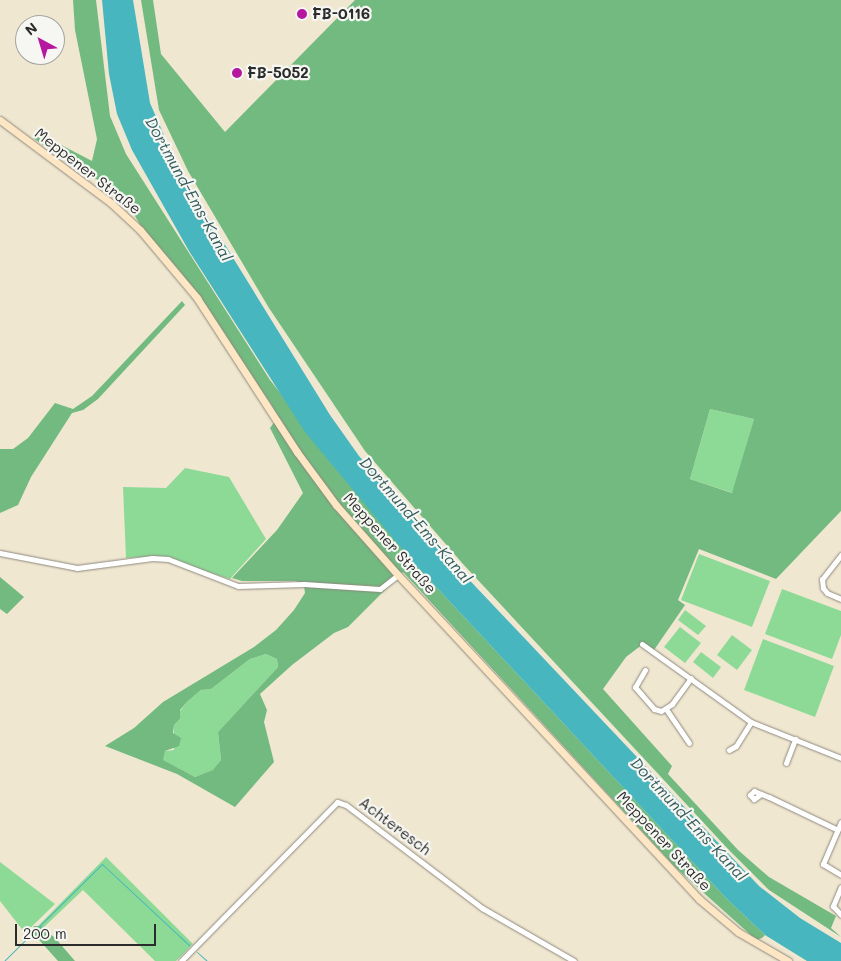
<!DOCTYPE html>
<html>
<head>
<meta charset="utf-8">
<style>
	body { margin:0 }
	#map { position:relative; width:841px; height:961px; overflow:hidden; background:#f0e7d1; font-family:Mali,sans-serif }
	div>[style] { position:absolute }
	.green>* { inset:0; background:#8dda97 }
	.forest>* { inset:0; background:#72ba80 }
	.water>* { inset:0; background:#47b6be }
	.stream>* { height:1px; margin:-0.5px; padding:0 0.5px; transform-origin:0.5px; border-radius:0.5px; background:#47b6be }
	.roads { filter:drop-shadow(0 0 1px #8e897e) drop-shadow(0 0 1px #8e897e) }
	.minor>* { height:5px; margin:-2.5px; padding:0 2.5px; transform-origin:2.5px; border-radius:2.5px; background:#fff }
	.secondary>* { height:7px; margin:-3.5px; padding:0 3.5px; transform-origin:3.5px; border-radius:3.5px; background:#fce6c4 }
	.dots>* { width:14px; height:14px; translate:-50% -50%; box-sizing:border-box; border:2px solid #f6f6f2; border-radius:50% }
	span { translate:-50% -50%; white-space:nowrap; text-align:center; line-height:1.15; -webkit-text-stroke:4.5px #f6f6f2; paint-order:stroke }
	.poi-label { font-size:15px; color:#2b2b2b; font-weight:700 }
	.left { translate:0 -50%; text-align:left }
	.street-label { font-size:15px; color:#2b2b2b }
	.water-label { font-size:16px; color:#355c5e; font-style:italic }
	.north { position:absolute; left:15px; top:15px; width:50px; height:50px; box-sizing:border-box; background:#f6f6f2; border:1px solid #a5a5a2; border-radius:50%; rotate:321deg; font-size:14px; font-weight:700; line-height:20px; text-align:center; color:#2b2b2b }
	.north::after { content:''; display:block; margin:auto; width:18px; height:22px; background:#b5179e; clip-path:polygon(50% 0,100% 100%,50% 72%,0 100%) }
	.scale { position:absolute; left:15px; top:924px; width:141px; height:22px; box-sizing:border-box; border:2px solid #2b2b2b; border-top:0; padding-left:6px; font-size:15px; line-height:18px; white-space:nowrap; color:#2b2b2b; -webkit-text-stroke:4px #f6f6f2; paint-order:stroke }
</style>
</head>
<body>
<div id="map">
	<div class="green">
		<div style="clip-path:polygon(710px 409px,754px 419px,733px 493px,690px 479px)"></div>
		<div style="clip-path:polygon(185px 468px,229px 477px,266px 539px,230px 579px,157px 556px,126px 558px,123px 487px,166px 488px)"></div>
		<div style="clip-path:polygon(699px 554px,770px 581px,752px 627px,681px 600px)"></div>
		<div style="clip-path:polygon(782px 589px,841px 611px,841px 635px,832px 659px,765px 634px)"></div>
		<div style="clip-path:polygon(685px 610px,706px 626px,698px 635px,678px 620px)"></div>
		<div style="clip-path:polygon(680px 627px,701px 643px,685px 663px,664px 647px)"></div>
		<div style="clip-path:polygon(732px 635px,752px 650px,737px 670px,717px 655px)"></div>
		<div style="clip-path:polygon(763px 639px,834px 666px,815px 717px,744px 690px)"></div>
		<div style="clip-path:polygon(701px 652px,721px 667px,713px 678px,693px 662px)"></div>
		<div style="clip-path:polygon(266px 654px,277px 659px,278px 667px,218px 732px,221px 760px,214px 770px,195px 777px,162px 760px,165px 751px,174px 750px,174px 725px,180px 719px,180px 711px,188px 701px,201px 690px,211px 689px,250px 659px)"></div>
		<div style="clip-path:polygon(106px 857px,193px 944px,176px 961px,155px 961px,83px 890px,43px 928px,38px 926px)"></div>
		<div style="clip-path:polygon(0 862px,55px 904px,25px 933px,0 901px)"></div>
	</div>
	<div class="forest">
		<div style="clip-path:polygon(evenodd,73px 0,96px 0,110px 116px,126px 154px,270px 380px,412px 561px,727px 899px,765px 935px,762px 938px,757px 940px,753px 937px,676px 868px,403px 572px,348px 627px,334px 633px,292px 665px,260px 694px,267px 710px,264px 722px,274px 762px,235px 807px,177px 774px,105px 746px,134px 728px,163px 702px,254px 647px,276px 630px,294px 610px,305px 593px,304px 586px,296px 581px,242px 581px,232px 578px,277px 530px,303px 493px,270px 428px,278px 417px,272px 406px,216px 322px,142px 228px,121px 192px,81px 171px,33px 138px,42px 135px,92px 161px,97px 139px,75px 30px,73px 0,266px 654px,277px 659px,278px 667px,218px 732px,221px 760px,213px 770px,195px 777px,163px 760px,165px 751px,179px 746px,181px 738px,173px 733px,174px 725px,180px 719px,180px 710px,188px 701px,201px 690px,211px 689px,250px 659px,266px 654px)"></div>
		<div style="clip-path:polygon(evenodd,141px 0,153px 0,161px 54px,225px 132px,355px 0,841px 0,841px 511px,776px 579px,699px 549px,678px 600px,685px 605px,654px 650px,643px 644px,626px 657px,603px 689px,672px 766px,668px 774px,738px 850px,769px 877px,836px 916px,831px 928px,841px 937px,769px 890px,728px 849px,463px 564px,365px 451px,269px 308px,188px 171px,159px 110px,141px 0,710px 409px,754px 419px,732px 493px,690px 479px,710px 409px)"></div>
		<div style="clip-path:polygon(182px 301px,185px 305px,98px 399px,83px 410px,72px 413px,31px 477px,18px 505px,0 513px,0 449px,13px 449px,28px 438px,55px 403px,73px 409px,92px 396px)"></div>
		<div style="clip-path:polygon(0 577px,24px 597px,7px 614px,0 609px)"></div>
		<div style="clip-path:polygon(34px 926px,41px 926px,56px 939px,75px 961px,58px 961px,32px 932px)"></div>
	</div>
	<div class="water">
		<div style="clip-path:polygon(102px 0,133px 0,150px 103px,180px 172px,330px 415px,359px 456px,458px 568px,759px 886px,800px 918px,841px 943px,841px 961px,807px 961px,765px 935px,727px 899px,412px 561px,305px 432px,189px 251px,132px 150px,117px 114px,109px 74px)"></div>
	</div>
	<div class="stream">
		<div style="left:197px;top:952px;width:13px;rotate:42deg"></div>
		<div style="left:4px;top:961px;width:138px;rotate:-44.7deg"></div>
		<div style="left:102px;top:864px;width:119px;rotate:43deg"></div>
	</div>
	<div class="roads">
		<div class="minor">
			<div style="left:0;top:553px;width:78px;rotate:11deg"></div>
			<div style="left:77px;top:568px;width:76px;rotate:-7.6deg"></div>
			<div style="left:152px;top:558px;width:16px;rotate:4deg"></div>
			<div style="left:168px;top:559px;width:75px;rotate:21.1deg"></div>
			<div style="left:238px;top:586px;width:66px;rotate:-1.7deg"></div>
			<div style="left:304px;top:584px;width:76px;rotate:3.8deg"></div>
			<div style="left:380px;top:589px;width:23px;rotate:-38deg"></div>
			<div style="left:841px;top:555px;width:31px;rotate:128deg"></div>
			<div style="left:822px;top:579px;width:9px;rotate:84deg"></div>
			<div style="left:823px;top:588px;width:6px;rotate:51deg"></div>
			<div style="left:827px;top:593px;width:15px;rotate:23deg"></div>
			<div style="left:642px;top:644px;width:134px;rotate:35.6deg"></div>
			<div style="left:751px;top:722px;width:97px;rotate:21.8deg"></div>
			<div style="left:645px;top:670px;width:20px;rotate:120deg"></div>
			<div style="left:635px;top:687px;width:29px;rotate:49deg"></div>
			<div style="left:654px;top:709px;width:7px;rotate:16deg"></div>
			<div style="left:661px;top:711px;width:13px;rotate:-32deg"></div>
			<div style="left:672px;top:704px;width:32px;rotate:-54deg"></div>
			<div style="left:666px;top:709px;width:41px;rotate:55.9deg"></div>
			<div style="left:729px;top:750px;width:8px;rotate:-30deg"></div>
			<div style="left:736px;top:746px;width:28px;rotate:-58deg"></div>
			<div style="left:786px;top:763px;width:26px;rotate:-69deg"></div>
			<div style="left:761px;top:794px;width:9px;rotate:144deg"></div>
			<div style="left:754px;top:799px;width:6px;rotate:-135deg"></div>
			<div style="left:750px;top:795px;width:6px;rotate:-45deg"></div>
			<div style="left:754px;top:791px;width:16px;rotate:22deg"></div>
			<div style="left:769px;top:797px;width:76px;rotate:25.6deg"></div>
			<div style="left:841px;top:822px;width:46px;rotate:113.2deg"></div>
			<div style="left:823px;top:864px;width:21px;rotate:31deg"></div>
			<div style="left:841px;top:887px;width:21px;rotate:113deg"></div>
			<div style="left:833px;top:906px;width:12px;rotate:48deg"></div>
			<div style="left:181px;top:961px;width:223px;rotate:-45.5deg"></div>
			<div style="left:337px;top:802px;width:9px;rotate:18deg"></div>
			<div style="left:346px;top:805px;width:171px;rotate:37.1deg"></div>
			<div style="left:482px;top:908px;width:106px;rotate:29.9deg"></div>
		</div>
		<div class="secondary">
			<div style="left:0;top:120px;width:139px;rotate:36.8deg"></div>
			<div style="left:111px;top:203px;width:40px;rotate:43deg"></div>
			<div style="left:140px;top:230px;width:89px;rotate:50deg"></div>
			<div style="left:197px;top:298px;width:184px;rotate:57deg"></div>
			<div style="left:297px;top:452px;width:66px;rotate:53.7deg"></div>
			<div style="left:336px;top:505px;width:94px;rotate:48.5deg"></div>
			<div style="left:398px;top:575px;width:442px;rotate:47.1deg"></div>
			<div style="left:699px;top:899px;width:51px;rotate:40.2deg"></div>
			<div style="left:738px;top:932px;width:58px;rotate:30.1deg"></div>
		</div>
	</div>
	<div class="dots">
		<div style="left:302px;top:14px;background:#b5179e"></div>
		<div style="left:237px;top:73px;background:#b5179e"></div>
	</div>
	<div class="poi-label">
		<span class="left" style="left:312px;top:14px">FB-0116</span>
		<span class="left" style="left:247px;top:73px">FB-5052</span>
	</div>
	<div class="street-label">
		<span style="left:88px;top:171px;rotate:38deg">Meppener Straße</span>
		<span style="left:390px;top:543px;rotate:48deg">Meppener Straße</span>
		<span style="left:395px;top:826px;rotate:37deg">Achteresch</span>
		<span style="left:664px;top:841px;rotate:47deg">Meppener Straße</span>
	</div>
	<div class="water-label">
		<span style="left:189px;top:189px;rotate:61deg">Dortmund-Ems-Kanal</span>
		<span style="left:416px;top:520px;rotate:49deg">Dortmund-Ems-Kanal</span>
		<span style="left:689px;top:819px;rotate:47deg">Dortmund-Ems-Kanal</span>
	</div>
	<div class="north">N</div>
	<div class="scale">200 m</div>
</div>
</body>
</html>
